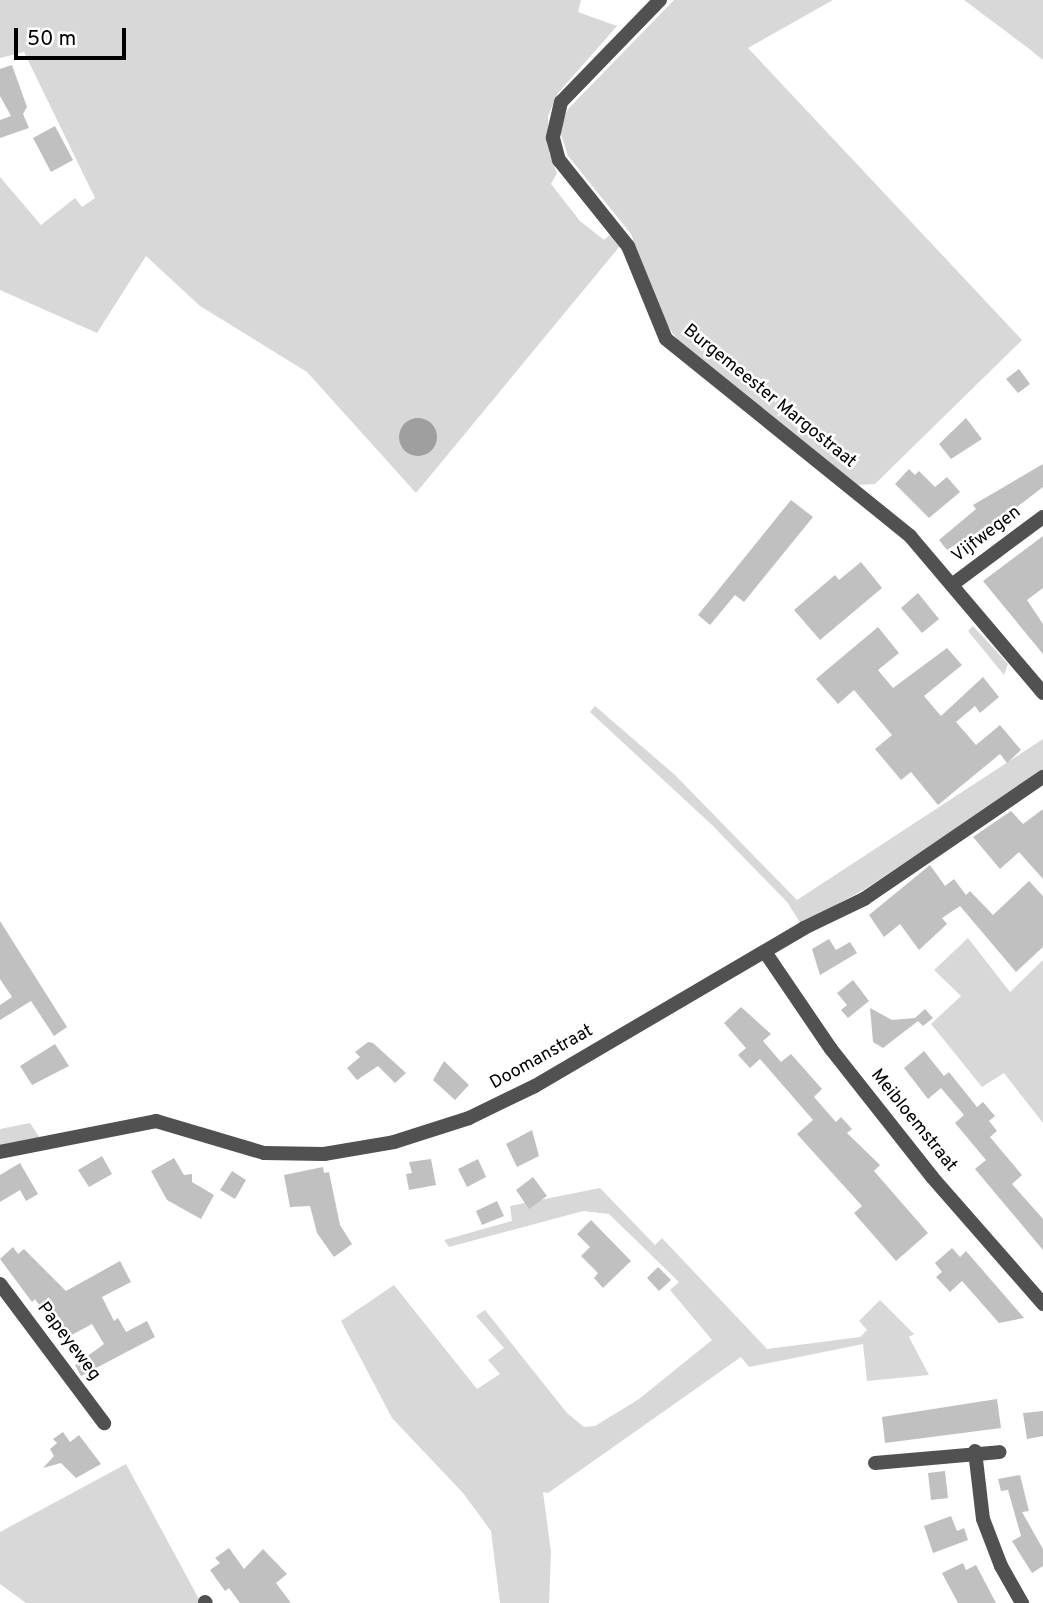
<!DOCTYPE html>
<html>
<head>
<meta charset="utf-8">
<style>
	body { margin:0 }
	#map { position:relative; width:1043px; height:1603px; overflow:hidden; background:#fff; font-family:Overpass,sans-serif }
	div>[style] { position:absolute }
	.green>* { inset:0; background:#d8d8d8 }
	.water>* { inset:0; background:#9f9f9f }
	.round { border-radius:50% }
	.building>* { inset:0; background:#c0c0c0 }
	.minor>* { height:14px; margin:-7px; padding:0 7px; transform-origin:7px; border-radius:7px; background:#515151 }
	span { translate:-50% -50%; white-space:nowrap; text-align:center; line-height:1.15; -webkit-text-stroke:5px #fff; paint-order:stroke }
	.street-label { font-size:18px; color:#000 }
	.scale { position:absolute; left:14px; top:28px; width:112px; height:32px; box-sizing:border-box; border:4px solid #000; border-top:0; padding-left:9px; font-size:21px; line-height:24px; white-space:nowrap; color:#000; -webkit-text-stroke:5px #fff; paint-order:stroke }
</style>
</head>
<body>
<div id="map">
	<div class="green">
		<div style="clip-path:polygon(0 0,581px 0,578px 12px,617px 26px,558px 93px,548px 116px,549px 153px,557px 173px,551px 184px,580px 221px,604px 240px,611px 234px,620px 246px,416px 493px,307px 372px,200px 306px,146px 256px,97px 333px,0 290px,0 177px,41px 225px,75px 198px,82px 207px,95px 198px,24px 52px,0 58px)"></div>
		<div style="clip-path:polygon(674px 0,833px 0,748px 48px,1022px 340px,875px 484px,858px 485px,687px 353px,662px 318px,631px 234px,568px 156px,559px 128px,568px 109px)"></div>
		<div style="clip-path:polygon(964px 0,1043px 0,1043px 60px,1028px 48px)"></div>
		<div style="clip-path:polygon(973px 626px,1008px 664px,1004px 675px,968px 631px)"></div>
		<div style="clip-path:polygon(595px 706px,675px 775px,797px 900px,1043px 739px,1043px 770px,865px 889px,801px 924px,787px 902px,712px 825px,590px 712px)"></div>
		<div style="clip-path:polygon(968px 938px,1010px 992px,1043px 960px,1043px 1123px,1004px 1073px,982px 1087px,931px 1024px,961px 996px,934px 970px)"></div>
		<div style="clip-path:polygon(30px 1123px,40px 1138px,0 1149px,0 1129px)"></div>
		<div style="clip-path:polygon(600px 1188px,655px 1245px,662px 1238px,767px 1349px,860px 1337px,867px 1330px,859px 1321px,880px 1300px,914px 1334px,909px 1337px,929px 1375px,867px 1381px,863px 1344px,749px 1367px,741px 1357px,548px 1493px,543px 1492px,551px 1552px,549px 1603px,500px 1603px,491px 1531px,463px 1493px,392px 1418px,341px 1321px,394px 1285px,477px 1389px,500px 1374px,488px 1360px,504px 1348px,476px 1316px,485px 1310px,567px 1413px,584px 1427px,595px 1426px,639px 1399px,712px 1340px,670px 1290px,679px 1282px,609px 1214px,583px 1211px,449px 1247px,444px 1240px,512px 1221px,510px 1206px)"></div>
		<div style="clip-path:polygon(126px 1464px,201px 1603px,26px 1603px,0 1584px,0 1532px)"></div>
	</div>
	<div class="water">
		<div class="round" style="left:399px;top:418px;width:38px;height:38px"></div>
	</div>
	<div class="building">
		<div style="clip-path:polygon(12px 65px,27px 107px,23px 114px,29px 128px,0 138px,0 120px,11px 116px,0 96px,0 69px)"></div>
		<div style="clip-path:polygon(55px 126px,73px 160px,51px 172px,33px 138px)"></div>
		<div style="clip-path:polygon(1019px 369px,1030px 384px,1018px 393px,1006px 379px)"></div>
		<div style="clip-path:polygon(966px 418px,982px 439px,951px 459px,939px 444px)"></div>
		<div style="clip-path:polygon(1043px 464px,1043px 487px,958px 552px,953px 546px,947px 550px,939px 540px,976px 509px,973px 505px)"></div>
		<div style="clip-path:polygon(909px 469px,915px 475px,919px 471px,935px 487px,947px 477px,960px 492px,929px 518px,895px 484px)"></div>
		<div style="clip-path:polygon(791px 500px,813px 517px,744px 602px,735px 595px,710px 625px,698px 615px)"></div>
		<div style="clip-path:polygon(1043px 536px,1043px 588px,1027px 600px,1043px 624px,1043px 654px,983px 581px)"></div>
		<div style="clip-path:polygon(861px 562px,882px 588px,820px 640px,794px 610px,835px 575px,839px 580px)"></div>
		<div style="clip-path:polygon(918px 593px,939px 619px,922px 633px,901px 608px)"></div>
		<div style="clip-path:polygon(878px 627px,899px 653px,878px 670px,893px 688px,947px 648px,962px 665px,924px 696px,941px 716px,983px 677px,999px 697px,980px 713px,975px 706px,956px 722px,976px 745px,1000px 725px,1021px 750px,1007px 763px,1000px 754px,938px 805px,911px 772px,901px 780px,875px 749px,892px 735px,854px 690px,838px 704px,816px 679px)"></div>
		<div style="clip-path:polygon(1043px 809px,1043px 879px,1019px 852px,1000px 869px,973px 837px,1011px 811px,1023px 824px)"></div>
		<div style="clip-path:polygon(930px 865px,945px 886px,954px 879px,966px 895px,970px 891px,993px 915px,1029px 881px,1043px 896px,1043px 947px,1016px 972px,960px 906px,942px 918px,947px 924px,919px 950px,900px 924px,884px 937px,869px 915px)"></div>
		<div style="clip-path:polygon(0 921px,67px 1027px,54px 1036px,31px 1001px,0 1020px,0 1005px,12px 997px,0 979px)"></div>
		<div style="clip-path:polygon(829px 939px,836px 950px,850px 942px,857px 953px,820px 975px,812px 949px)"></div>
		<div style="clip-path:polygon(853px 980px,869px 1001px,848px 1018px,841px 1010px,847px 1005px,837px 993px)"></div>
		<div style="clip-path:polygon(741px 1007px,771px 1034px,763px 1041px,781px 1062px,791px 1054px,822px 1089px,814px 1097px,836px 1122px,841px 1117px,852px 1129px,847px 1133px,880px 1165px,874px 1171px,928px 1233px,896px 1261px,854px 1213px,862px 1206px,797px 1134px,813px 1120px,760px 1059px,750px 1068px,738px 1055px,746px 1048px,724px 1023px)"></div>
		<div style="clip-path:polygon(870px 1008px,892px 1020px,915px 1018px,925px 1009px,933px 1018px,923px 1026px,918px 1021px,883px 1048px,873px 1042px)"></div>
		<div style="clip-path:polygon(368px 1042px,373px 1043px,406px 1073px,395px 1083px,378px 1066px,357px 1080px,347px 1068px,360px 1057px,355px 1052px)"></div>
		<div style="clip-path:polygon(55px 1044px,69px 1066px,32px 1085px,20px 1066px)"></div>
		<div style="clip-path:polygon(924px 1051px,944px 1076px,949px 1072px,977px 1107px,983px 1102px,995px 1116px,989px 1121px,997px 1131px,990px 1137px,1022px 1175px,1012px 1184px,1043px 1219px,1043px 1250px,975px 1169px,986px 1160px,955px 1123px,964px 1115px,941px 1088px,928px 1099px,904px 1068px)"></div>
		<div style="clip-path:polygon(444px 1061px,469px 1085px,455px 1100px,433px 1080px)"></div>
		<div style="clip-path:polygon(532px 1130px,539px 1156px,517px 1167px,506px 1144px)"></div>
		<div style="clip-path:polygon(102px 1156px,112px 1174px,89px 1187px,78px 1170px)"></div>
		<div style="clip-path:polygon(174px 1158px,184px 1175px,192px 1174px,192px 1182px,214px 1195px,201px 1219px,167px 1200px,151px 1171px)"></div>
		<div style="clip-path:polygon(431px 1159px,436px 1185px,409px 1190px,406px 1174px,412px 1173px,409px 1162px)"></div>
		<div style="clip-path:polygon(478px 1159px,486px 1177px,467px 1187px,458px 1169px)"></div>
		<div style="clip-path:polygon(20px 1163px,38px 1194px,26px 1201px,20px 1190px,0 1202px,0 1175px)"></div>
		<div style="clip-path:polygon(323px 1167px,324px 1173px,329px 1172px,340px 1225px,352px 1244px,334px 1257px,317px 1233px,310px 1206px,290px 1207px,284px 1175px)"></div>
		<div style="clip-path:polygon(232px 1171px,246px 1180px,235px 1199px,220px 1190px)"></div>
		<div style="clip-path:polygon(533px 1177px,547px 1196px,529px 1209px,516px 1190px)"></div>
		<div style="clip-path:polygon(497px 1201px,504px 1216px,482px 1225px,476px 1211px)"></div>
		<div style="clip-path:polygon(591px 1220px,631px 1261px,603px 1288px,594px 1278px,598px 1273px,581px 1256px,590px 1247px,577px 1234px)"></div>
		<div style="clip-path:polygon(13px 1247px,18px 1254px,24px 1249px,66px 1291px,120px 1261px,131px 1282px,102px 1297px,114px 1321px,118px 1318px,126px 1332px,147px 1321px,155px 1337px,81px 1376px,75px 1365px,104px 1344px,92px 1324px,66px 1338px,47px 1300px,39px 1305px,35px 1299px,32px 1302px,0 1259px)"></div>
		<div style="clip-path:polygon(952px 1248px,960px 1257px,966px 1251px,1024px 1318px,999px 1323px,962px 1281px,950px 1292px,936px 1277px,942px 1272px,935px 1263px)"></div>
		<div style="clip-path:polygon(658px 1267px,671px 1280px,659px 1291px,647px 1278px)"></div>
		<div style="clip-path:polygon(997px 1399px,1001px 1428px,885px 1443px,882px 1417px)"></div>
		<div style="clip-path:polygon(1043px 1411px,1043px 1436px,1027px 1439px,1023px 1413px)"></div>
		<div style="clip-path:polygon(63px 1432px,70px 1442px,79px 1435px,101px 1464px,76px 1478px,61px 1463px,43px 1468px,54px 1456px,50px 1449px,57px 1443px,53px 1439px)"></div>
		<div style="clip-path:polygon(945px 1471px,948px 1498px,931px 1500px,928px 1473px)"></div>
		<div style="clip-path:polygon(1020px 1475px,1029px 1511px,1022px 1512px,1043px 1549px,1043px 1566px,1032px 1573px,1012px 1541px,1021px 1536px,1008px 1490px,1001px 1491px,998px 1479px)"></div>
		<div style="clip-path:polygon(951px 1516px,957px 1531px,964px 1528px,968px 1540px,933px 1553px,924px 1526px)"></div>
		<div style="clip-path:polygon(229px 1548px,244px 1569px,263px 1549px,287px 1574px,276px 1583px,291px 1603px,240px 1603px,229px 1588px,225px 1591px,210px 1570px,220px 1563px,215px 1558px)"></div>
		<div style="clip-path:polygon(963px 1563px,966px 1570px,976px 1565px,996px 1603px,958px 1603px,942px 1573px)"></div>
	</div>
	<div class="minor">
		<div style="left:660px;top:0;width:142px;rotate:134.1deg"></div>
		<div style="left:561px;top:102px;width:37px;rotate:103deg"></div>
		<div style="left:553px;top:138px;width:23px;rotate:75deg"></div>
		<div style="left:559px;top:160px;width:110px;rotate:51.3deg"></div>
		<div style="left:628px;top:246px;width:100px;rotate:67.8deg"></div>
		<div style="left:666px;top:339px;width:314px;rotate:38.9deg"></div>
		<div style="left:910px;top:536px;width:206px;rotate:49.7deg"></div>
		<div style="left:953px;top:584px;width:112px;rotate:-36.7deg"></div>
		<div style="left:765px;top:952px;width:117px;rotate:55.8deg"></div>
		<div style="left:831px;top:1049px;width:163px;rotate:51.7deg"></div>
		<div style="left:932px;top:1177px;width:169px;rotate:48.8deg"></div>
		<div style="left:0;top:1152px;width:159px;rotate:-11.2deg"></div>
		<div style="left:156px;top:1121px;width:113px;rotate:16.5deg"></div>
		<div style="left:264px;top:1153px;width:60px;rotate:1deg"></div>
		<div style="left:324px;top:1154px;width:71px;rotate:-9.7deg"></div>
		<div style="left:394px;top:1142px;width:79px;rotate:-17.7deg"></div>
		<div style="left:469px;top:1118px;width:73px;rotate:-25.9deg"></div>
		<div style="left:535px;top:1086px;width:312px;rotate:-30.4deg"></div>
		<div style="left:804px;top:928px;width:67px;rotate:-25.8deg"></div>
		<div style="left:864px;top:899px;width:217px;rotate:-34.3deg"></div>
		<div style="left:0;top:1284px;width:174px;rotate:53.2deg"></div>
		<div style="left:975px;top:1451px;width:68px;rotate:83.3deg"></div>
		<div style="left:983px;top:1519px;width:50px;rotate:69deg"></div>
		<div style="left:1001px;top:1566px;width:43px;rotate:60.4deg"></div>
		<div style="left:875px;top:1463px;width:125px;rotate:-5deg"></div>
		<div style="left:205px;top:1602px;width:1px;rotate:45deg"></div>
	</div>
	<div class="street-label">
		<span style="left:769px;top:397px;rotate:39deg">Burgemeester Margostraat</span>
		<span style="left:987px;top:535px;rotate:-37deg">Vijfwegen</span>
		<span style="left:542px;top:1058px;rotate:-29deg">Doomanstraat</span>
		<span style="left:913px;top:1121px;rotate:51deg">Meibloemstraat</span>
		<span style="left:68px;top:1342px;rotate:53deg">Papeyeweg</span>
	</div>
	<div class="scale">50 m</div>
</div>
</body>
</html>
